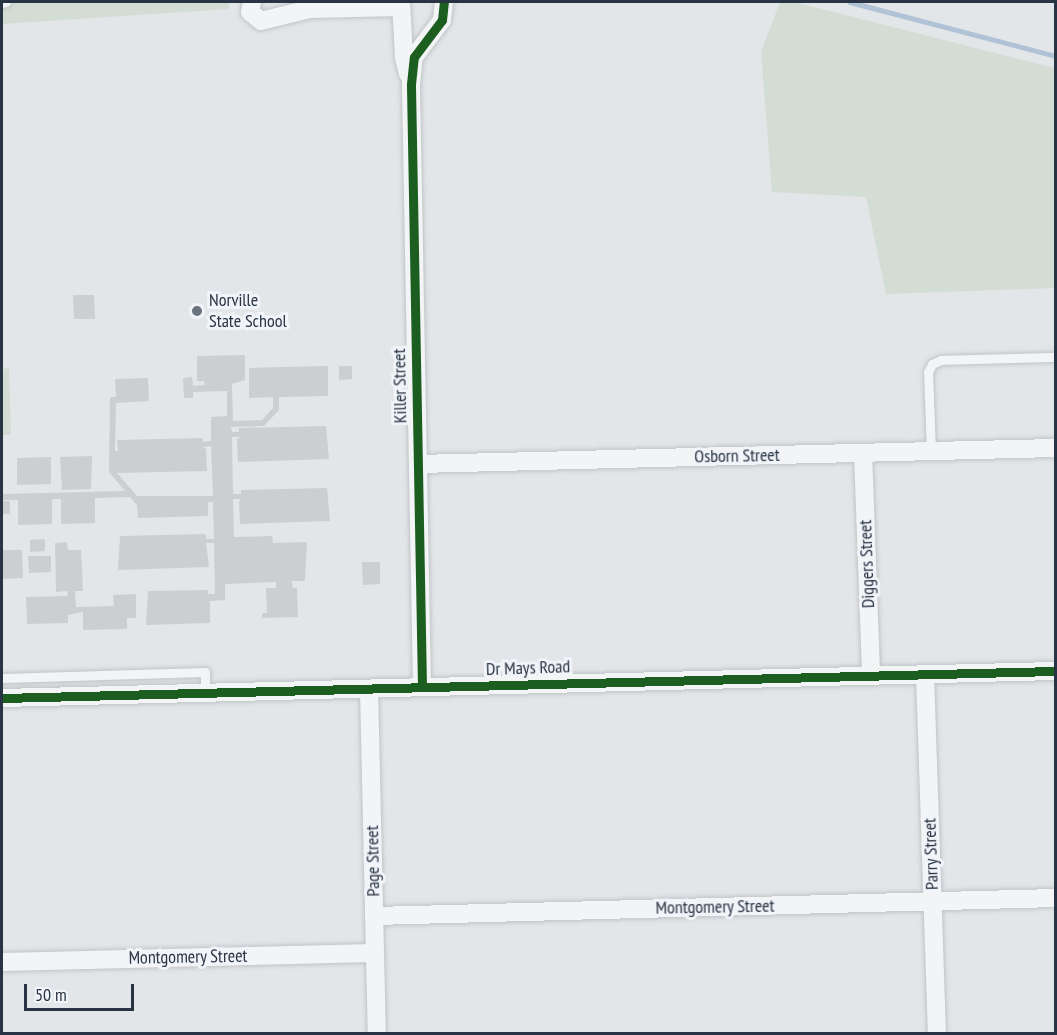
<!DOCTYPE html>
<html>
<head>
<meta charset="utf-8">
<style>
	body { margin:0 }
	#map { position:relative; width:1057px; height:1035px; overflow:hidden; background:#e3e6e9; font-family:"PT Sans Narrow",sans-serif }
	div>[style] { position:absolute }
	.green>* { inset:0; background:#d4ddd4 }
	.stream>* { height:4.5px; margin:-2.25px; padding:0 2.25px; transform-origin:2.25px; border-radius:2.25px; background:#b0c2d5 }
	.building>* { inset:0; background:#ccced1 }
	.roads { filter:drop-shadow(0 0 2px #c1c4c7) drop-shadow(0 0 2px #c1c4c7) }
	.lane>* { height:9px; margin:-4.5px; padding:0 4.5px; transform-origin:4.5px; border-radius:4.5px; background:#f3f4f5 }
	.street>* { height:18px; margin:-9px; padding:0 9px; transform-origin:9px; border-radius:9px; background:#f3f4f5 }
	.cycleway>* { height:9px; margin:-4.5px; padding:0 4.5px; transform-origin:4.5px; border-radius:4.5px; background:#1b5e20 }
	.dots>* { width:16px; height:16px; translate:-50% -50%; box-sizing:border-box; border:3px solid #f1f4f8; border-radius:50% }
	span { translate:-50% -50%; white-space:nowrap; text-align:center; line-height:1.15; -webkit-text-stroke:6px #f1f4f8; paint-order:stroke }
	.poi-label { font-size:18px; color:#283344 }
	.left { translate:0 -50%; text-align:left }
	.street-label { font-size:18px; color:#283344 }
	.frame { position:absolute; inset:0; border:3px solid #283344; pointer-events:none }
	.scale { position:absolute; left:24px; top:984px; width:110px; height:27px; box-sizing:border-box; border:3px solid #283344; border-top:0; padding-left:8px; font-size:18px; line-height:21px; white-space:nowrap; color:#283344; -webkit-text-stroke:4px #f1f4f8; paint-order:stroke }
</style>
</head>
<body>
<div id="map">
	<div class="green">
		<div style="clip-path:polygon(2px 2px,229px 2px,229px 9px,2px 24px)"></div>
		<div style="clip-path:polygon(780px 2px,794px 2px,1055px 68px,1055px 288px,886px 294px,866px 197px,772px 192px,761px 52px)"></div>
		<div style="clip-path:polygon(9px 368px,11px 435px,2px 435px,2px 369px)"></div>
	</div>
	<div class="stream">
		<div style="left:850px;top:2px;width:213px;rotate:14.7deg"></div>
	</div>
	<div class="building">
		<div style="clip-path:polygon(73px 295px,94px 295px,95px 319px,74px 319px)"></div>
		<div style="clip-path:polygon(evenodd,245px 355px,245px 380px,232px 384px,233px 421px,262px 420px,273px 408px,273px 397px,249px 398px,249px 368px,328px 366px,328px 396px,279px 397px,279px 410px,264px 426px,231px 427px,232px 432px,239px 432px,239px 428px,326px 426px,329px 459px,238px 462px,237px 439px,240px 437px,232px 437px,233px 494px,241px 494px,241px 490px,327px 488px,330px 521px,240px 524px,239px 502px,241px 499px,233px 499px,234px 537px,272px 536px,273px 543px,307px 542px,305px 581px,292px 581px,293px 588px,297px 588px,298px 617px,262px 618px,262px 613px,267px 613px,266px 588px,276px 588px,276px 582px,225px 584px,225px 600px,210px 601px,210px 623px,146px 625px,148px 591px,208px 590px,208px 594px,215px 594px,214px 543px,206px 543px,209px 567px,118px 570px,120px 536px,206px 534px,206px 539px,214px 539px,213px 502px,208px 502px,208px 516px,138px 518px,137px 505px,130px 497px,95px 498px,95px 523px,61px 524px,61px 499px,52px 499px,52px 524px,18px 525px,18px 500px,2px 500px,2px 494px,125px 491px,109px 472px,110px 397px,116px 397px,115px 379px,148px 378px,149px 401px,116px 403px,115px 451px,118px 451px,117px 440px,203px 438px,203px 442px,211px 441px,211px 417px,227px 416px,227px 391px,193px 392px,193px 398px,184px 398px,183px 378px,192px 377px,193px 386px,205px 385px,204px 381px,197px 381px,197px 356px,245px 355px,211px 446px,213px 496px,137px 496px,117px 473px,207px 471px,206px 449px,203px 447px,211px 446px)"></div>
		<div style="clip-path:polygon(339px 366px,352px 366px,352px 379px,339px 380px)"></div>
		<div style="clip-path:polygon(92px 456px,91px 489px,62px 490px,60px 457px)"></div>
		<div style="clip-path:polygon(51px 457px,51px 484px,17px 485px,17px 458px)"></div>
		<div style="clip-path:polygon(2px 501px,10px 501px,10px 514px,2px 514px)"></div>
		<div style="clip-path:polygon(45px 539px,45px 551px,30px 552px,30px 540px)"></div>
		<div style="clip-path:polygon(67px 542px,68px 550px,81px 550px,83px 591px,75px 591px,76px 607px,114px 606px,113px 595px,136px 594px,136px 618px,127px 618px,127px 629px,83px 630px,83px 612px,68px 615px,68px 623px,27px 624px,26px 597px,68px 596px,67px 591px,56px 592px,55px 543px)"></div>
		<div style="clip-path:polygon(2px 550px,22px 550px,23px 578px,2px 579px)"></div>
		<div style="clip-path:polygon(28px 556px,51px 556px,51px 572px,29px 573px)"></div>
		<div style="clip-path:polygon(362px 562px,380px 562px,380px 584px,363px 585px)"></div>
	</div>
	<div class="roads">
		<div class="lane">
			<div style="left:2px;top:3px;width:4px;rotate:-14deg"></div>
			<div style="left:931px;top:452px;width:80px;rotate:-92.1deg"></div>
			<div style="left:928px;top:372px;width:9px;rotate:-63deg"></div>
			<div style="left:932px;top:364px;width:10px;rotate:-24deg"></div>
			<div style="left:941px;top:360px;width:115px;rotate:-1.5deg"></div>
			<div style="left:2px;top:678px;width:203px;rotate:-1.7deg"></div>
			<div style="left:205px;top:672px;width:21px;rotate:90deg"></div>
		</div>
		<div class="street">
			<div style="left:252px;top:2px;width:10px;rotate:101deg"></div>
			<div style="left:250px;top:12px;width:14px;rotate:39deg"></div>
			<div style="left:261px;top:21px;width:49px;rotate:-14deg"></div>
			<div style="left:309px;top:9px;width:92px;rotate:-1.2deg"></div>
			<div style="left:401px;top:2px;width:55px;rotate:86.9deg"></div>
			<div style="left:404px;top:57px;width:17px;rotate:77deg"></div>
			<div style="left:863px;top:453px;width:222px;rotate:87.9deg"></div>
			<div style="left:418px;top:464px;width:638px;rotate:-1.44deg"></div>
			<div style="left:925px;top:674px;width:360px;rotate:88.1deg"></div>
			<div style="left:422px;top:687px;width:603px;rotate:-91.05deg"></div>
			<div style="left:411px;top:84px;width:27px;rotate:-84deg"></div>
			<div style="left:414px;top:57px;width:46px;rotate:-52.9deg"></div>
			<div style="left:442px;top:20px;width:18px;rotate:-84deg"></div>
			<div style="left:369px;top:689px;width:345px;rotate:88.7deg"></div>
			<div style="left:2px;top:698px;width:1054px;rotate:-1.47deg"></div>
			<div style="left:374px;top:916px;width:682px;rotate:-1.51deg"></div>
			<div style="left:2px;top:962px;width:373px;rotate:-1.4deg"></div>
		</div>
	</div>
	<div class="cycleway">
		<div style="left:422px;top:687px;width:603px;rotate:-91.05deg"></div>
		<div style="left:411px;top:84px;width:27px;rotate:-84deg"></div>
		<div style="left:414px;top:57px;width:46px;rotate:-52.9deg"></div>
		<div style="left:442px;top:20px;width:18px;rotate:-84deg"></div>
		<div style="left:2px;top:698px;width:1054px;rotate:-1.47deg"></div>
	</div>
	<div class="dots">
		<div style="left:197px;top:311px;background:#69727e"></div>
	</div>
	<div class="poi-label">
		<span class="left" style="left:209px;top:311px">Norville<br>State School</span>
	</div>
	<div class="street-label">
		<span style="left:400px;top:386px;rotate:-91deg">Killer Street</span>
		<span style="left:737px;top:456px;rotate:-1deg">Osborn Street</span>
		<span style="left:867px;top:564px;rotate:-92deg">Diggers Street</span>
		<span style="left:528px;top:668px;rotate:-2deg">Dr Mays Road</span>
		<span style="left:931px;top:854px;rotate:-92deg">Parry Street</span>
		<span style="left:373px;top:861px;rotate:-91deg">Page Street</span>
		<span style="left:715px;top:907px;rotate:-1deg">Montgomery Street</span>
		<span style="left:188px;top:957px;rotate:-1deg">Montgomery Street</span>
	</div>
	<div class="frame"></div>
	<div class="scale">50 m</div>
</div>
</body>
</html>
